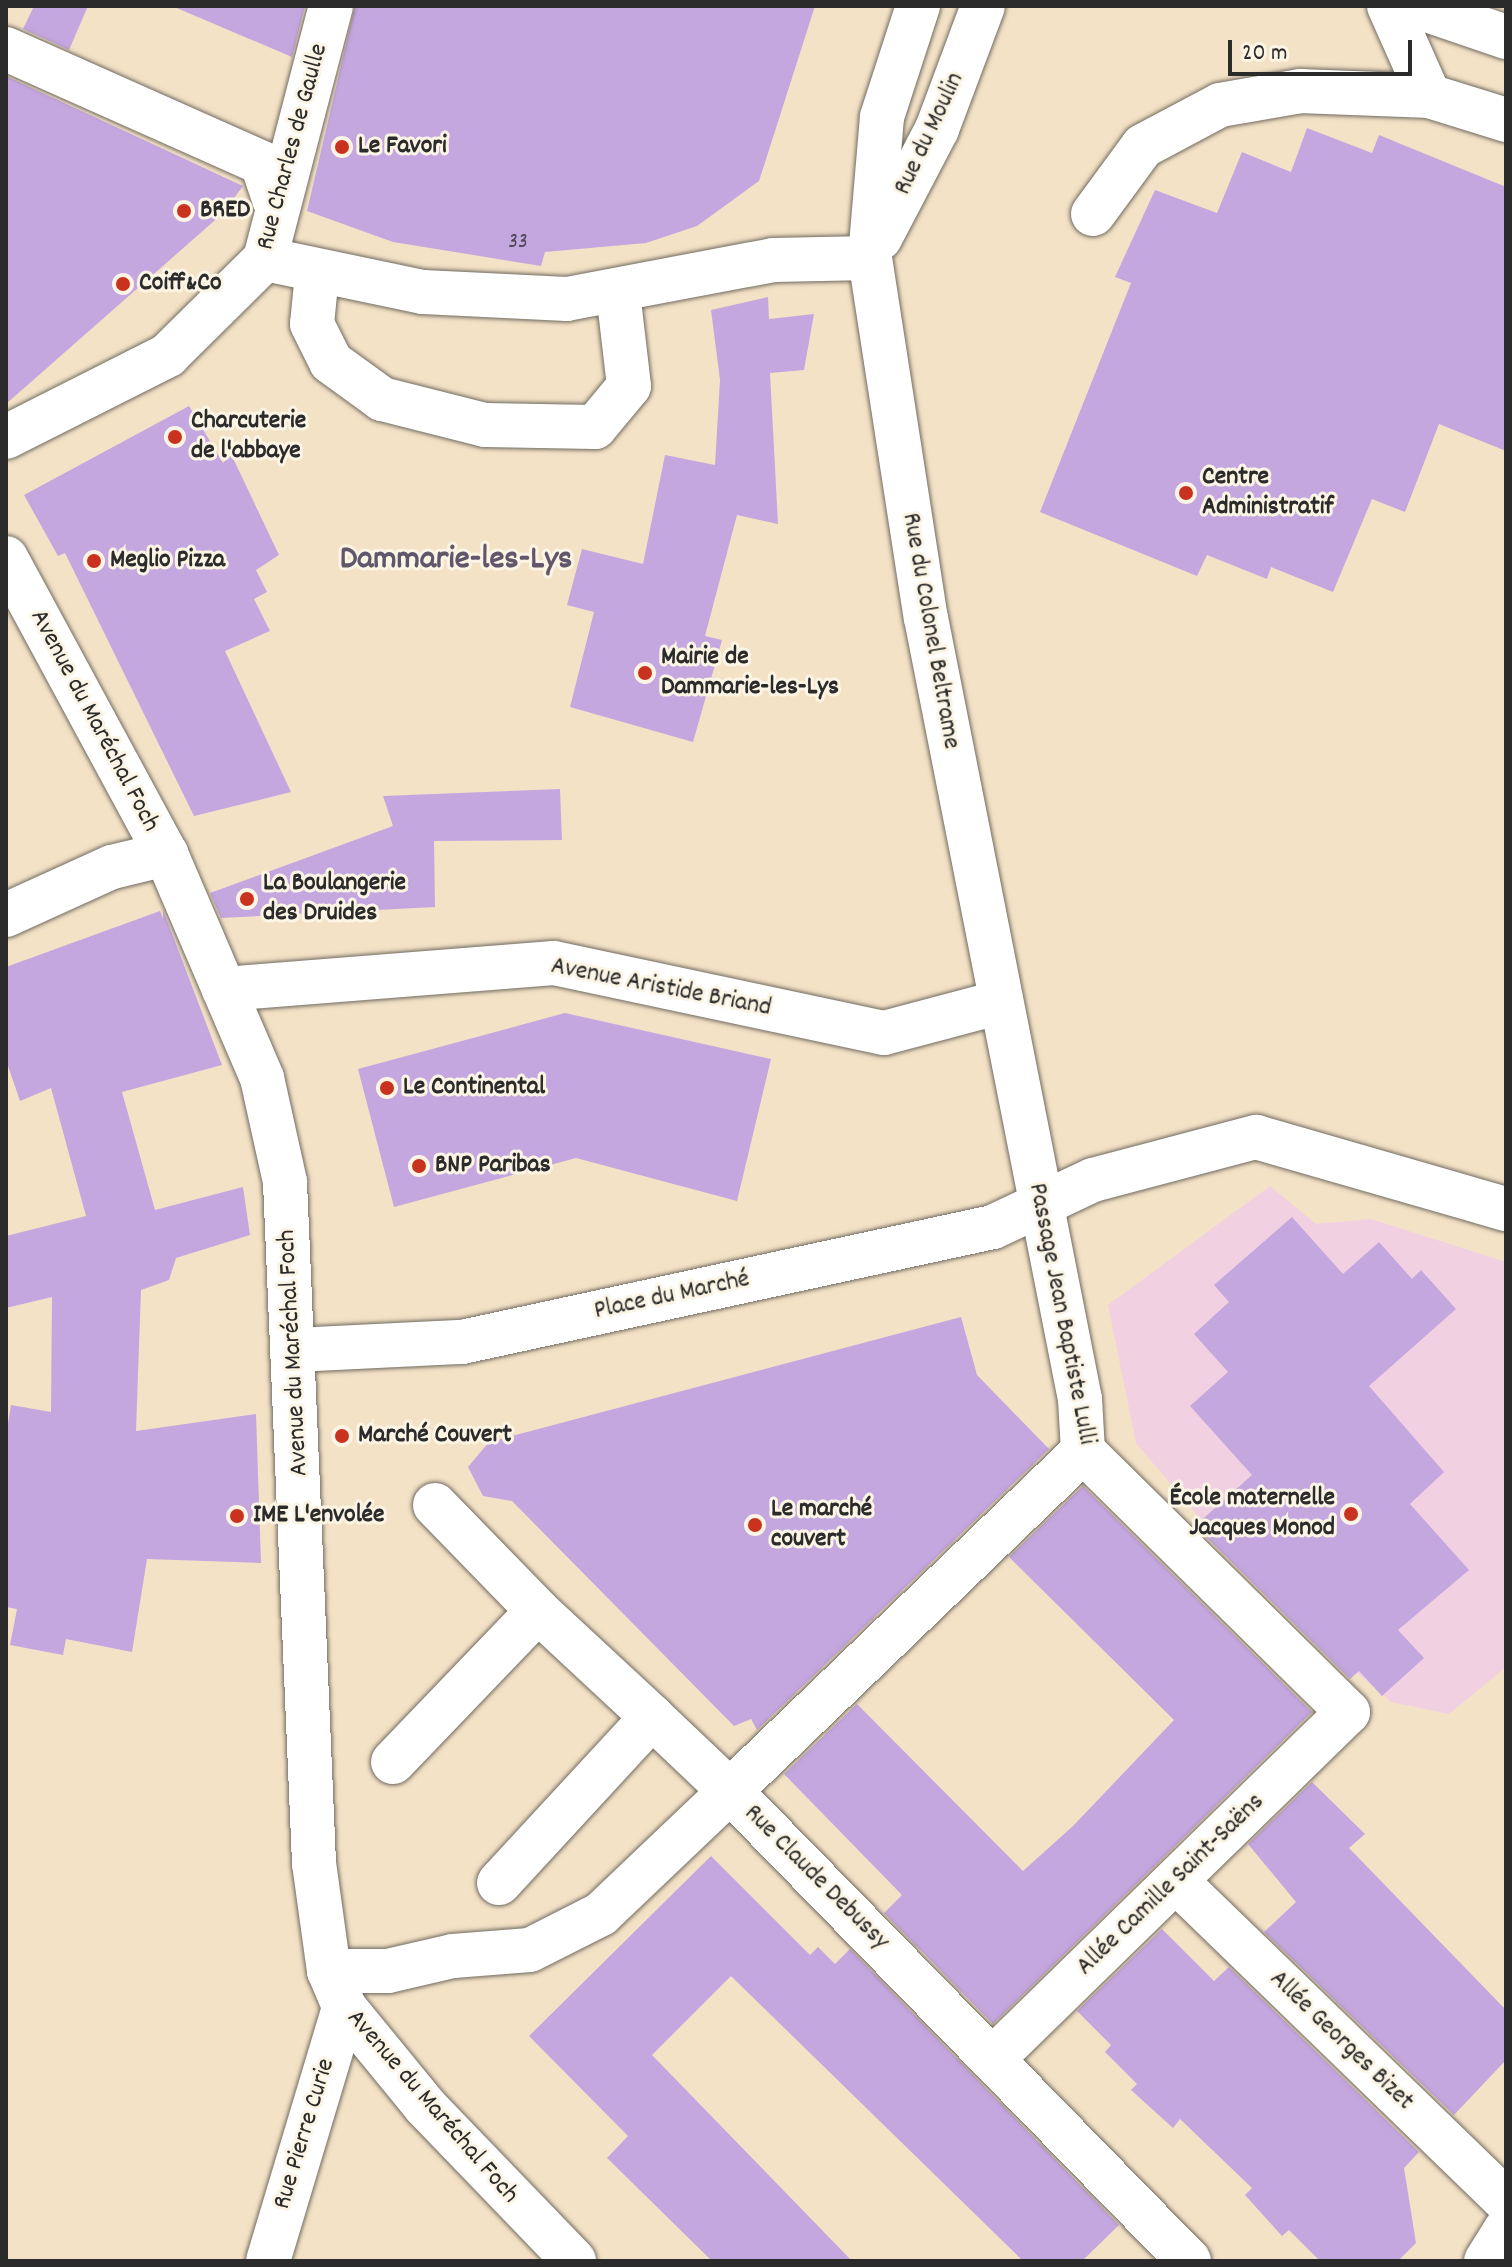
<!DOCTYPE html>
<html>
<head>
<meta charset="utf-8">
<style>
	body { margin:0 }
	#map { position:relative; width:1512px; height:2267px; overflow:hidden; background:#f4e2c6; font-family:Dekko,sans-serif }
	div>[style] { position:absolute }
	.built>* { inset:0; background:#f1d0e2 }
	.building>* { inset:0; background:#c5a7e0 }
	.roads { filter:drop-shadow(0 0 2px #716b61) drop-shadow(0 0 2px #716b61) }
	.minor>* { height:44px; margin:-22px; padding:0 22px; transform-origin:22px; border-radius:22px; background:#fff }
	.dots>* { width:22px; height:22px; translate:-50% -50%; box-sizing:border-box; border:4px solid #fcf5e5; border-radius:50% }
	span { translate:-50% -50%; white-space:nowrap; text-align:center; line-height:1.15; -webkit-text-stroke:6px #fcf5e5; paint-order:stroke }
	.number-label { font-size:22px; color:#524a58 }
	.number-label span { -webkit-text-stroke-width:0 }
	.street-label { font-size:26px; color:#2b2b2b }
	.poi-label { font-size:26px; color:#2b2b2b; font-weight:700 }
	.left { translate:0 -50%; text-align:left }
	.right { translate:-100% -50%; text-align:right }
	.district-label { font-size:34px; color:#61566a; font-weight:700 }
	.frame { position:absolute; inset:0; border:8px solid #2b2b2b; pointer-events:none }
	.scale { position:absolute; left:1228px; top:40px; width:184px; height:36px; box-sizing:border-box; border:4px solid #2b2b2b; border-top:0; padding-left:10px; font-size:24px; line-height:28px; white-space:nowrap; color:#2b2b2b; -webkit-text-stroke:6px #fcf5e5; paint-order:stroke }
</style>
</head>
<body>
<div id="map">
	<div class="built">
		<div style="clip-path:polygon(1270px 1186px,1316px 1224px,1371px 1219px,1506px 1262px,1506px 1667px,1449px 1714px,1391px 1702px,1256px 1585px,1136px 1443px,1108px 1305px)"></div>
	</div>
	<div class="building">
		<div style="clip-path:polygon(34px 6px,88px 6px,69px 50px,23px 29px)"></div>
		<div style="clip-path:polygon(172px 6px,305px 6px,292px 57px)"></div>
		<div style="clip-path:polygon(355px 6px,815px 6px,759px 181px,697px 226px,646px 243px,545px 252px,541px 266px,393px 242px,307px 211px)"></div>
		<div style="clip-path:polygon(6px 76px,243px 186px,222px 214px,6px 404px)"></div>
		<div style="clip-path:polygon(1307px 128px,1372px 153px,1379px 135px,1506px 187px,1506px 451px,1439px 424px,1405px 512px,1372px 499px,1333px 592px,1271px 567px,1267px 579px,1207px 555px,1197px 576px,1040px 512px,1131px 283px,1115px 277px,1155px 190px,1217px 213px,1242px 152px,1291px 172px)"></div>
		<div style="clip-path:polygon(768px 297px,769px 319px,814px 314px,804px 370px,770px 373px,778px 524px,737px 515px,705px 636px,722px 640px,693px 742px,570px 707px,594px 612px,567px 605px,582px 549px,643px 564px,665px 455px,715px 465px,720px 380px,711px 310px)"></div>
		<div style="clip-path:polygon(189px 406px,223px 463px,231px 454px,279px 555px,256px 570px,267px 592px,254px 599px,270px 631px,225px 651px,291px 792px,194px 816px,65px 553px,58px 556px,24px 495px)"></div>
		<div style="clip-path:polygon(560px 789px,562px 840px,434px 841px,435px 907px,221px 918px,210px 893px,393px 826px,383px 796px)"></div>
		<div style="clip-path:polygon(163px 910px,222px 1065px,122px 1092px,155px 1210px,243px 1187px,250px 1235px,176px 1258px,169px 1280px,141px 1290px,136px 1431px,256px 1414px,261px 1563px,147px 1559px,132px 1652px,66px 1639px,63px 1655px,10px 1645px,17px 1609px,6px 1607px,6px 1436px,11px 1405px,51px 1412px,52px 1297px,6px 1308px,6px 1236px,86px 1216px,51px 1088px,20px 1101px,6px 1060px,6px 967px,160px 911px,163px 919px)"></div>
		<div style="clip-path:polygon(565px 1013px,771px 1059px,737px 1201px,576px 1158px,394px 1207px,358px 1069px)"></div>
		<div style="clip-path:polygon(1292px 1217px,1343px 1274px,1379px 1242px,1412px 1279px,1421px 1270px,1456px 1309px,1369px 1386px,1444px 1472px,1410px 1504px,1469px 1570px,1398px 1630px,1424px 1658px,1382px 1696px,1359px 1671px,1350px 1679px,1195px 1526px,1252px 1475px,1190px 1406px,1228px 1372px,1194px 1334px,1229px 1302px,1214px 1285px)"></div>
		<div style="clip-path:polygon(961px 1317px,977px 1375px,1049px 1449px,757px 1730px,751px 1719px,734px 1726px,512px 1501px,483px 1496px,468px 1467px,489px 1442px)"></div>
		<div style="clip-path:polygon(1083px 1486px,1312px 1712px,993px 2024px,884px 1913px,902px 1895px,784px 1774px,857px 1704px,1023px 1871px,1073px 1826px,1174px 1720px,1009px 1557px)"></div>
		<div style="clip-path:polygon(1312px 1782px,1365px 1834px,1349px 1848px,1506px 2010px,1506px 2060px,1454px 2115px,1264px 1932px,1296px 1902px,1248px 1844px)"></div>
		<div style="clip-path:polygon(711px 1856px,810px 1955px,818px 1947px,835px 1964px,850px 1949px,1119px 2225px,1082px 2261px,1023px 2261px,731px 1976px,652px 2055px,852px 2261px,712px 2261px,607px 2158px,628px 2136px,529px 2036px)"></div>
		<div style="clip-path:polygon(1162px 1929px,1214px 1981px,1229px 1967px,1419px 2152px,1404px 2168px,1416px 2243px,1398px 2261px,1320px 2261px,1289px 2230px,1282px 2236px,1245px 2195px,1252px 2188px,1180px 2119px,1173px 2128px,1131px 2090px,1137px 2084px,1105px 2052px,1111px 2045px,1077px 2011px)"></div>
	</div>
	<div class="roads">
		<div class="minor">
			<div style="left:918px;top:6px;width:117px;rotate:108deg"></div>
			<div style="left:882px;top:117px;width:142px;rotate:94.9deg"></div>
			<div style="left:870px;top:258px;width:364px;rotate:81.2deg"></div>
			<div style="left:926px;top:618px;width:796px;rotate:78.85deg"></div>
			<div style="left:1080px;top:1399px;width:52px;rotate:86.7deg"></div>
			<div style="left:1083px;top:1451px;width:372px;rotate:44.6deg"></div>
			<div style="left:1348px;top:1712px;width:495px;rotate:135.7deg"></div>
			<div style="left:1389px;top:6px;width:98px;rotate:66deg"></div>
			<div style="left:1429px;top:96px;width:81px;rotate:17.3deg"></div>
			<div style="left:1415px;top:6px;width:96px;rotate:18.8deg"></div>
			<div style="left:6px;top:49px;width:280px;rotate:24deg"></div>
			<div style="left:262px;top:163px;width:41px;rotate:71.6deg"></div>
			<div style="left:1093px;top:214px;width:84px;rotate:-53.7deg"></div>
			<div style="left:1143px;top:146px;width:87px;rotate:-28deg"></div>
			<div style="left:1220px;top:105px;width:82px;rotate:-9.8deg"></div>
			<div style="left:1301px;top:91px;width:128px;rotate:2.2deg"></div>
			<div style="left:880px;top:238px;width:123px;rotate:-62.4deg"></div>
			<div style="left:937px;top:129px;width:131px;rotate:-69.5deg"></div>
			<div style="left:265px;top:259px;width:161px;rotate:11.8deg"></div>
			<div style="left:423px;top:292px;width:144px;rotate:2.8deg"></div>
			<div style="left:567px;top:299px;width:210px;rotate:-10.7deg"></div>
			<div style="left:773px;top:260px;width:97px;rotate:-1.2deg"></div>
			<div style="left:317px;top:274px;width:50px;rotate:95.7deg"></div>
			<div style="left:312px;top:324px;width:42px;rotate:63.4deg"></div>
			<div style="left:331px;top:362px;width:63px;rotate:36deg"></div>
			<div style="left:382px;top:399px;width:106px;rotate:14.2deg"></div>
			<div style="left:485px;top:425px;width:110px;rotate:1deg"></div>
			<div style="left:595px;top:427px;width:53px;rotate:-50.3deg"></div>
			<div style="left:629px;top:386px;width:95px;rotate:-96.7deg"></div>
			<div style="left:6px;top:437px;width:182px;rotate:-26.8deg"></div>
			<div style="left:168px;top:355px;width:136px;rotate:-44.7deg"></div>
			<div style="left:265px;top:259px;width:261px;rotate:-75.4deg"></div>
			<div style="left:6px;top:558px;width:336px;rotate:61.6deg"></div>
			<div style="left:166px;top:854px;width:244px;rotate:66.8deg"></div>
			<div style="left:262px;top:1078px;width:107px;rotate:77.5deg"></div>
			<div style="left:285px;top:1182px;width:682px;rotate:87.56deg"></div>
			<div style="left:314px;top:1863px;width:109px;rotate:82.1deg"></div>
			<div style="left:329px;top:1971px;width:39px;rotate:67deg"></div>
			<div style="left:344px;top:2007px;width:128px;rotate:50.7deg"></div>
			<div style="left:425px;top:2106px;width:215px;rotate:46.1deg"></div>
			<div style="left:6px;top:915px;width:116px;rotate:-24.4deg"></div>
			<div style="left:112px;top:867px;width:56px;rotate:-13.5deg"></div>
			<div style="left:224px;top:989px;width:331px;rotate:-4.5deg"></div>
			<div style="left:554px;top:963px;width:337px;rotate:12deg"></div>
			<div style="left:884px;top:1033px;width:117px;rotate:-14.9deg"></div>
			<div style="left:296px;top:1350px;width:166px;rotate:-2.8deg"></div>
			<div style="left:462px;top:1342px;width:543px;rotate:-12.22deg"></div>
			<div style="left:993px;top:1227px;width:110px;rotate:-25.2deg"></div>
			<div style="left:1093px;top:1180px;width:169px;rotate:-14.8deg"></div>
			<div style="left:1256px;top:1137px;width:260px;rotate:16.1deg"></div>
			<div style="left:435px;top:1505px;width:148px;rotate:45.8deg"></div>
			<div style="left:393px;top:1762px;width:209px;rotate:-46.2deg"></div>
			<div style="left:538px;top:1611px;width:156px;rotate:42.9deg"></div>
			<div style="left:1176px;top:1881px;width:460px;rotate:44.1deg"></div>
			<div style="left:499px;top:1883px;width:226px;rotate:-47.3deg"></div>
			<div style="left:652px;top:1717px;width:108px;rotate:43.5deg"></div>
			<div style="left:730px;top:1791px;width:490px;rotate:-43.9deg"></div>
			<div style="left:329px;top:1971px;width:59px"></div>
			<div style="left:388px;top:1971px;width:67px;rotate:-13deg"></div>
			<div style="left:453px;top:1956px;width:77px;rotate:-4.5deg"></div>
			<div style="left:530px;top:1950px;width:80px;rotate:-26.9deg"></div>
			<div style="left:601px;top:1914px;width:178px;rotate:-43.6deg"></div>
			<div style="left:730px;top:1791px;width:657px;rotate:45.68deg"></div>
			<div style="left:268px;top:2261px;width:265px;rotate:-73.3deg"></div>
			<div style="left:1486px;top:2261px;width:38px;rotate:-58deg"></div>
		</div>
	</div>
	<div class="dots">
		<div style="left:342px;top:147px;background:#c8321e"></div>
		<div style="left:184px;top:211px;background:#c8321e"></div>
		<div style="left:123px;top:284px;background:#c8321e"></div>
		<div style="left:175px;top:437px;background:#c8321e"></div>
		<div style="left:1186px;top:493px;background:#c8321e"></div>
		<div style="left:94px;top:561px;background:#c8321e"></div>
		<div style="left:645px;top:673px;background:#c8321e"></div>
		<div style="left:247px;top:899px;background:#c8321e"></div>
		<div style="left:387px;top:1088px;background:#c8321e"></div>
		<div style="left:419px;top:1166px;background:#c8321e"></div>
		<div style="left:342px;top:1436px;background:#c8321e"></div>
		<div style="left:1351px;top:1514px;background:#c8321e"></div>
		<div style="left:237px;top:1516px;background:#c8321e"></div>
		<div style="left:755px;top:1525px;background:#c8321e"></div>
	</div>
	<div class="number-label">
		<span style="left:518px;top:243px">33</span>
	</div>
	<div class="street-label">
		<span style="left:930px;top:134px;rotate:-65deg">Rue du Moulin</span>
		<span style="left:293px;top:147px;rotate:-75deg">Rue Charles de Gaulle</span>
		<span style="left:930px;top:631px;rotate:80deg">Rue du Colonel Beltrame</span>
		<span style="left:94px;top:721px;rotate:62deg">Avenue du Maréchal Foch</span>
		<span style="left:661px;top:988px;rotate:11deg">Avenue Aristide Briand</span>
		<span style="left:672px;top:1296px;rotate:-12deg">Place du Marché</span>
		<span style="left:1061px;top:1314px;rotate:79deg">Passage Jean Baptiste Lulli</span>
		<span style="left:294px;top:1353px;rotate:-93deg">Avenue du Maréchal Foch</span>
		<span style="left:816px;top:1878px;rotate:45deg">Rue Claude Debussy</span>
		<span style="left:1171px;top:1885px;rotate:-44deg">Allée Camille Saint-Saëns</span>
		<span style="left:1341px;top:2041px;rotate:44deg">Allée Georges Bizet</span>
		<span style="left:432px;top:2107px;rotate:49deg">Avenue du Maréchal Foch</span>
		<span style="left:305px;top:2134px;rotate:-73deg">Rue Pierre Curie</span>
	</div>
	<div class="poi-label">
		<span class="left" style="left:358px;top:147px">Le Favori</span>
		<span class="left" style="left:200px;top:211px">BRED</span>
		<span class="left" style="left:139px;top:284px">Coiff&amp;Co</span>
		<span class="left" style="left:191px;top:437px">Charcuterie<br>de l'abbaye</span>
		<span class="left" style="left:1202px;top:493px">Centre<br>Administratif</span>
		<span class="left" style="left:110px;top:561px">Meglio Pizza</span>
		<span class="left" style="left:661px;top:673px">Mairie de<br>Dammarie-les-Lys</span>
		<span class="left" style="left:263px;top:899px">La Boulangerie<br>des Druides</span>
		<span class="left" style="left:403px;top:1088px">Le Continental</span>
		<span class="left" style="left:435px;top:1166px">BNP Paribas</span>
		<span class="left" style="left:358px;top:1436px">Marché Couvert</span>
		<span class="right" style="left:1335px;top:1514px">École maternelle<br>Jacques Monod</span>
		<span class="left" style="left:771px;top:1525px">Le marché<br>couvert</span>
		<span class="left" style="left:253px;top:1516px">IME L'envolée</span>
	</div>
	<div class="district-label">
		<span style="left:456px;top:561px">Dammarie-les-Lys</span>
	</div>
	<div class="frame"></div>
	<div class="scale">20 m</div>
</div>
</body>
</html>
